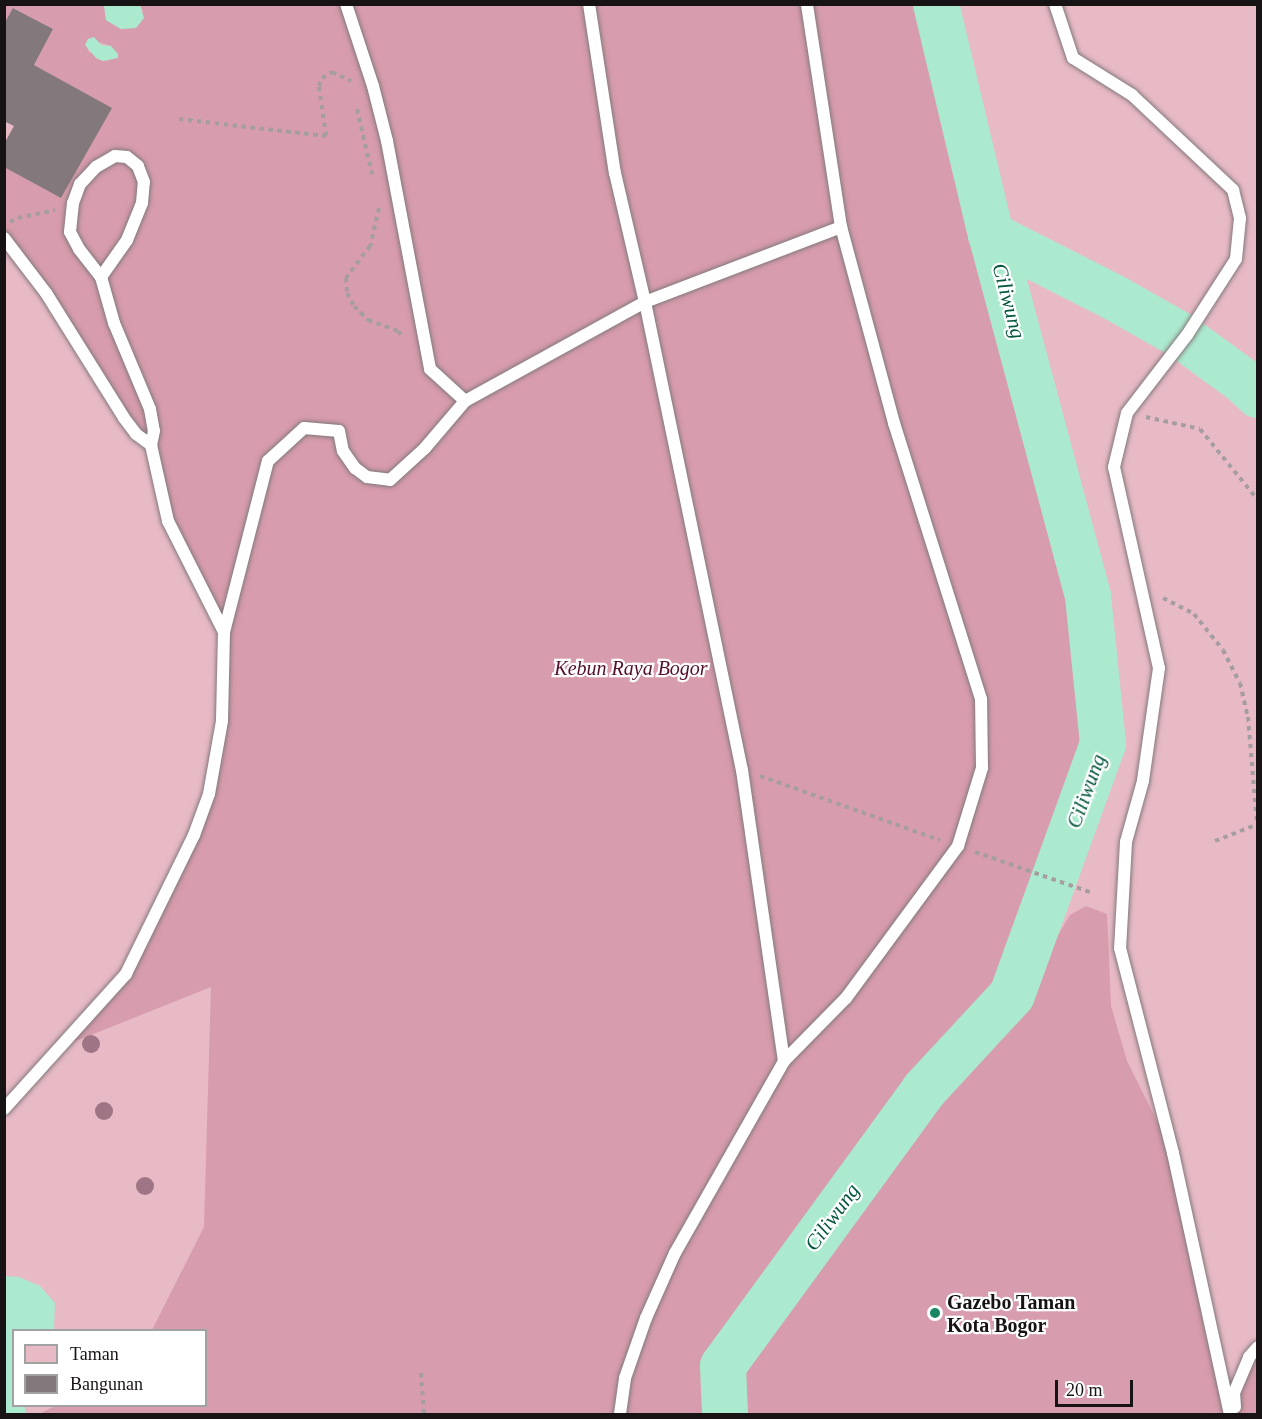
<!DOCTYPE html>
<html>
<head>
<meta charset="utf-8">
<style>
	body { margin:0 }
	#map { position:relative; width:1262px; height:1419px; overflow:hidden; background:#fbeff2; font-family:"Times New Roman",serif }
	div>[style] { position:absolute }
	.green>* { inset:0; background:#e7bac6 }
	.forest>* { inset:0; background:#d79cad }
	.water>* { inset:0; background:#aceacf }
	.river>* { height:46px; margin:-23px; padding:0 23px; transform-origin:23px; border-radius:23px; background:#aceacf }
	.building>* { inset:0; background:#83787b }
	.path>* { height:4px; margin-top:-2px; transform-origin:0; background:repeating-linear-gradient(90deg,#a69da0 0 4.5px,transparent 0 9px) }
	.roads { filter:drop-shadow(0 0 2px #83797b) drop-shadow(0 0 2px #83797b) }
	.service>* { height:12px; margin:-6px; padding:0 6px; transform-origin:6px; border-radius:6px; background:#fff }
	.trees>* { width:18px; height:18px; margin:-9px; border-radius:50%; background:#9f7485 }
	.dots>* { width:16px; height:16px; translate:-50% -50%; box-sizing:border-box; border:3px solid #fff; border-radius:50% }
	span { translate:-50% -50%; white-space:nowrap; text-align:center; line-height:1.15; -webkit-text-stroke:4.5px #fff; paint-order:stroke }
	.park-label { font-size:20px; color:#540f2b; font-style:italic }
	.poi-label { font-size:20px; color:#171314; font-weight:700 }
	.left { translate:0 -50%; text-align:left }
	.water-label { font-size:21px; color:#05573f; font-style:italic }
	.frame { position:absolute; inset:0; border:6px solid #171314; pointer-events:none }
	.legend { position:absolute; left:12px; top:1329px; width:195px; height:78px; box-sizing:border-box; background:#fff; border:2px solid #a2a1a1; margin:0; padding:8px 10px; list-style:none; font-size:18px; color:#171314 }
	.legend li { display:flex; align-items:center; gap:12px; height:30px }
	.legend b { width:30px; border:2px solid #a2a1a1 }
	.scale { position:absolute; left:1055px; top:1380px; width:78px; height:27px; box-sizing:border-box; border:3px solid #171314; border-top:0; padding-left:8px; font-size:18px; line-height:21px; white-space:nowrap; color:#171314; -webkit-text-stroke:4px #fff; paint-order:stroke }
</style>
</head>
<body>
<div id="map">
	<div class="green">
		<div style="clip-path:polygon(evenodd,5px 5px,1257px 5px,1257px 1414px,5px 1414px,5px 5px,14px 1330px,206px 1330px,206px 1406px,14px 1406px,14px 1330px)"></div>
	</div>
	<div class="forest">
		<div style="clip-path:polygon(evenodd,5px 4px,104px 5px,106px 20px,121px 29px,143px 12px,140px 4px,937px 5px,993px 241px,1088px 596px,1103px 744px,1012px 995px,924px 1090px,737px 1347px,929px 1103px,1015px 1007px,1070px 915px,1086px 906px,1107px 914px,1111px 1006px,1127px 1061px,1173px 1153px,1230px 1414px,39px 1414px,55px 1406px,206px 1406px,206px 1330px,152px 1330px,204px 1227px,211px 987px,61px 1047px,126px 974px,161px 905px,216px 762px,224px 632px,168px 521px,151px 445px,136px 434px,5px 238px,5px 167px,61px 198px,111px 108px,34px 65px,53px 29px,14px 8px,5px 24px,5px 4px,88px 39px,111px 46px,108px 61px,89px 52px,86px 45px,88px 39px)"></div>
		<div style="clip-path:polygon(1257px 1347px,1257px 1414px,1235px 1414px,1249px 1357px)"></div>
	</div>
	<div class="water">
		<div style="clip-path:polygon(104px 5px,140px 5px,144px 18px,136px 28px,121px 29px,106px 20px)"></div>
		<div style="clip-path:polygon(94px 37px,101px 45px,111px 46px,118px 54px,118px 58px,103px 61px,96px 58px,85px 45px,88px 39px)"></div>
		<div style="clip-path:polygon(4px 1276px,19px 1277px,40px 1286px,55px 1303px,54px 1330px,14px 1330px,14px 1406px,24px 1406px,27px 1414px,5px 1414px)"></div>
	</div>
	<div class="river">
		<div style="left:991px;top:235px;width:139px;rotate:26.9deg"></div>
		<div style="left:1115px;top:298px;width:75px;rotate:29.6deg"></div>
		<div style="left:1180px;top:335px;width:78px;rotate:36.1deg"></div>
		<div style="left:1243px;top:381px;width:21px;rotate:43deg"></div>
		<div style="left:725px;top:1414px;width:48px;rotate:-92.4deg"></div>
		<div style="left:723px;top:1366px;width:341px;rotate:-53.9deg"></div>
		<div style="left:924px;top:1090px;width:129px;rotate:-47.2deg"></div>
		<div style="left:1012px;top:995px;width:267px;rotate:-70.1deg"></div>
		<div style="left:1103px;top:744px;width:149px;rotate:-95.8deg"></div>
		<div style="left:1088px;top:596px;width:374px;rotate:-105deg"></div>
		<div style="left:991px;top:235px;width:237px;rotate:-103.4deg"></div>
	</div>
	<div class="building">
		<div style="clip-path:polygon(13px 8px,53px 29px,34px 65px,112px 108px,61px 198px,4px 167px,4px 144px,14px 126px,4px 121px,4px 24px)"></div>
	</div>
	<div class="path">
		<div style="left:357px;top:109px;width:67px;rotate:77deg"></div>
		<div style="left:179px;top:119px;width:148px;rotate:6.6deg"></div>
		<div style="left:326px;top:136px;width:50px;rotate:-98deg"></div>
		<div style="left:319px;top:86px;width:9px;rotate:-69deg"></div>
		<div style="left:322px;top:78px;width:12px;rotate:-31deg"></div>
		<div style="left:332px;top:72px;width:21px;rotate:25deg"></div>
		<div style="left:379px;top:208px;width:39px;rotate:103deg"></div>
		<div style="left:370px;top:246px;width:40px;rotate:127deg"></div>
		<div style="left:346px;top:278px;width:15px;rotate:86deg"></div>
		<div style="left:347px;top:293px;width:15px;rotate:62deg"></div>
		<div style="left:354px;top:306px;width:20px;rotate:45deg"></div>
		<div style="left:368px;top:320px;width:32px;rotate:20deg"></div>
		<div style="left:398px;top:331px;width:8px;rotate:50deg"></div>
		<div style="left:10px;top:222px;width:9px;rotate:-27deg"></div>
		<div style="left:18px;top:218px;width:38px;rotate:-12deg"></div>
		<div style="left:1146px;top:417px;width:55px;rotate:12.5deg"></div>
		<div style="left:1200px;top:429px;width:92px;rotate:50.8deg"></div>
		<div style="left:1163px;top:598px;width:35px;rotate:27deg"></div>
		<div style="left:1194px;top:614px;width:46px;rotate:51.1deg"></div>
		<div style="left:1223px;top:650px;width:37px;rotate:63deg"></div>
		<div style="left:1240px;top:683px;width:35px;rotate:77deg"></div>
		<div style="left:1248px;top:717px;width:107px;rotate:85.2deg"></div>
		<div style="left:760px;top:776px;width:191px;rotate:19.6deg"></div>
		<div style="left:1215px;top:841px;width:46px;rotate:-21.6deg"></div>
		<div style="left:975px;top:852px;width:125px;rotate:19.2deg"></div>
		<div style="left:421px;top:1373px;width:41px;rotate:85.8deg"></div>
	</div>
	<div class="roads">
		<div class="service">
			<div style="left:346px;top:4px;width:86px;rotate:71.8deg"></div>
			<div style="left:373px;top:86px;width:57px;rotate:75.7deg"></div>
			<div style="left:387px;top:141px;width:232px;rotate:79.3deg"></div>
			<div style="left:430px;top:369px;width:47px;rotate:42.4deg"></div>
			<div style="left:589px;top:4px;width:171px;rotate:81.3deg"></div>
			<div style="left:615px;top:173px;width:132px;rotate:76.9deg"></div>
			<div style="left:645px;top:302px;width:478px;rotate:78.3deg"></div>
			<div style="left:742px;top:770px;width:294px;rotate:81.8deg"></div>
			<div style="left:1055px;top:4px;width:57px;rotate:71.6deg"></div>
			<div style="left:1073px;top:58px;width:70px;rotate:32.1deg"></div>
			<div style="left:1132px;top:95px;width:139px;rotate:43.2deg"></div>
			<div style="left:1233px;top:190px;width:29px;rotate:76deg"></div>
			<div style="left:1240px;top:218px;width:41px;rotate:95.6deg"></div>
			<div style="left:1236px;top:259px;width:90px;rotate:122.8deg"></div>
			<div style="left:1187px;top:335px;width:98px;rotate:127.6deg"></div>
			<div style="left:1127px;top:413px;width:56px;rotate:103.5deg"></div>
			<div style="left:1114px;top:467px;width:206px;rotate:77.4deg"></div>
			<div style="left:1159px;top:668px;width:114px;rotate:98.1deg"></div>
			<div style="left:1143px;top:781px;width:63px;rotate:105.6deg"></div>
			<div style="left:1126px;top:842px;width:106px;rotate:93.2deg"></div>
			<div style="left:1120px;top:948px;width:212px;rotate:75.5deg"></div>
			<div style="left:1173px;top:1153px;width:267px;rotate:77.7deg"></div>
			<div style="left:4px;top:238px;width:69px;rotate:52.6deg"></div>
			<div style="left:46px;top:293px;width:147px;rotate:58deg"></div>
			<div style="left:124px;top:418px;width:20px;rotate:53deg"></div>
			<div style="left:136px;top:434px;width:19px;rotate:36deg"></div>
			<div style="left:151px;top:445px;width:78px;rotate:77.4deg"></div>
			<div style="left:168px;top:521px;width:124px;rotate:63.2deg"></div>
			<div style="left:224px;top:632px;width:89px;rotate:91.3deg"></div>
			<div style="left:222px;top:721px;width:74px;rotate:100.1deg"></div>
			<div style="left:209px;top:794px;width:44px;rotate:110.1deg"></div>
			<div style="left:194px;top:835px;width:155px;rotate:116.1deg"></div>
			<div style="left:126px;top:974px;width:182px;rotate:132.1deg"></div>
			<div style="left:101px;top:277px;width:45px;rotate:-54.9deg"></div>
			<div style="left:127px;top:240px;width:40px;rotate:-68deg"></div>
			<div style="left:142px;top:203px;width:21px;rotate:-85deg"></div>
			<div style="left:144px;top:182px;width:17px;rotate:-111deg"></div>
			<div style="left:138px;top:166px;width:14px;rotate:-141deg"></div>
			<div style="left:127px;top:157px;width:12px;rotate:-175deg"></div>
			<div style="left:115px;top:156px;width:22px;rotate:150deg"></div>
			<div style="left:96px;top:167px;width:23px;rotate:133deg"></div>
			<div style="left:80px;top:184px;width:20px;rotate:110deg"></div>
			<div style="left:73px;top:203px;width:29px;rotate:96deg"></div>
			<div style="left:70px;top:232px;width:19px;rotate:62deg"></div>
			<div style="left:79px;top:249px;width:36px;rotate:52deg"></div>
			<div style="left:101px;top:277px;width:48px;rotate:74.2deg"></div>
			<div style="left:114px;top:323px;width:93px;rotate:67.3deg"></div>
			<div style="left:150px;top:409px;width:22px;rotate:80deg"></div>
			<div style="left:154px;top:431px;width:14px;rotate:102deg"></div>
			<div style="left:224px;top:632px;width:177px;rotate:-75.6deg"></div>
			<div style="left:268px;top:461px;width:49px;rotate:-42.5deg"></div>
			<div style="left:304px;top:428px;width:35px;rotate:5deg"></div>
			<div style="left:339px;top:431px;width:20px;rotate:79deg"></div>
			<div style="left:343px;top:451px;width:21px;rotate:55deg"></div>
			<div style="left:355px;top:468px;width:15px;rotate:37deg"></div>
			<div style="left:367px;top:477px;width:23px;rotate:7deg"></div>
			<div style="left:390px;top:480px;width:47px;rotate:-42.4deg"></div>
			<div style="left:425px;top:448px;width:62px;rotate:-49.6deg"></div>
			<div style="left:465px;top:401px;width:205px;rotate:-28.8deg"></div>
			<div style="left:645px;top:302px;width:210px;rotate:-20.9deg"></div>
			<div style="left:1235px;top:1407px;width:14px;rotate:-94deg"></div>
			<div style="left:1234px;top:1393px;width:39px;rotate:-67deg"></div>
			<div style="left:1249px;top:1357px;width:13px;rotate:-48deg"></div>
			<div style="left:620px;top:1414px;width:36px;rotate:-82deg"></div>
			<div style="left:625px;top:1378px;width:64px;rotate:-70.7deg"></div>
			<div style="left:646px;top:1318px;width:71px;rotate:-66deg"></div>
			<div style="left:675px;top:1253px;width:221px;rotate:-60.4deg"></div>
			<div style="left:784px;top:1061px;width:88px;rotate:-45.5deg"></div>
			<div style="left:846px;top:998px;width:189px;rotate:-53.6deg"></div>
			<div style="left:958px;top:846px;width:82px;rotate:-72.9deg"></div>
			<div style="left:982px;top:768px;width:69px;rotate:-90.8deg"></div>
			<div style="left:981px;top:699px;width:289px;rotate:-107.5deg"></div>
			<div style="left:894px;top:423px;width:203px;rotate:-105.1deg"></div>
			<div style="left:841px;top:227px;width:226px;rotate:-98.7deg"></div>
		</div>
	</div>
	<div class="trees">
		<div style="left:91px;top:1044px"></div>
		<div style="left:104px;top:1111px"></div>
		<div style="left:145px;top:1186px"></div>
	</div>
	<div class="dots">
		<div style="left:935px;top:1313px;background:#188663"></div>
	</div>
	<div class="park-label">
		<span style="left:631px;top:668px">Kebun Raya Bogor</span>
	</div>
	<div class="poi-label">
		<span class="left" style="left:947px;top:1314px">Gazebo Taman<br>Kota Bogor</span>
	</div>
	<div class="water-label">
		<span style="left:1009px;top:301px;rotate:75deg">Ciliwung</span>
		<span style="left:1086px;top:791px;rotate:-70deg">Ciliwung</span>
		<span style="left:832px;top:1217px;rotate:-54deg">Ciliwung</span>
	</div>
	<div class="frame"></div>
	<ul class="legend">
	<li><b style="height:16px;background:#e7bac6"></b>Taman</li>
	<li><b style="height:16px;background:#83787b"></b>Bangunan</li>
	</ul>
	<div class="scale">20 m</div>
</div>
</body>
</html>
